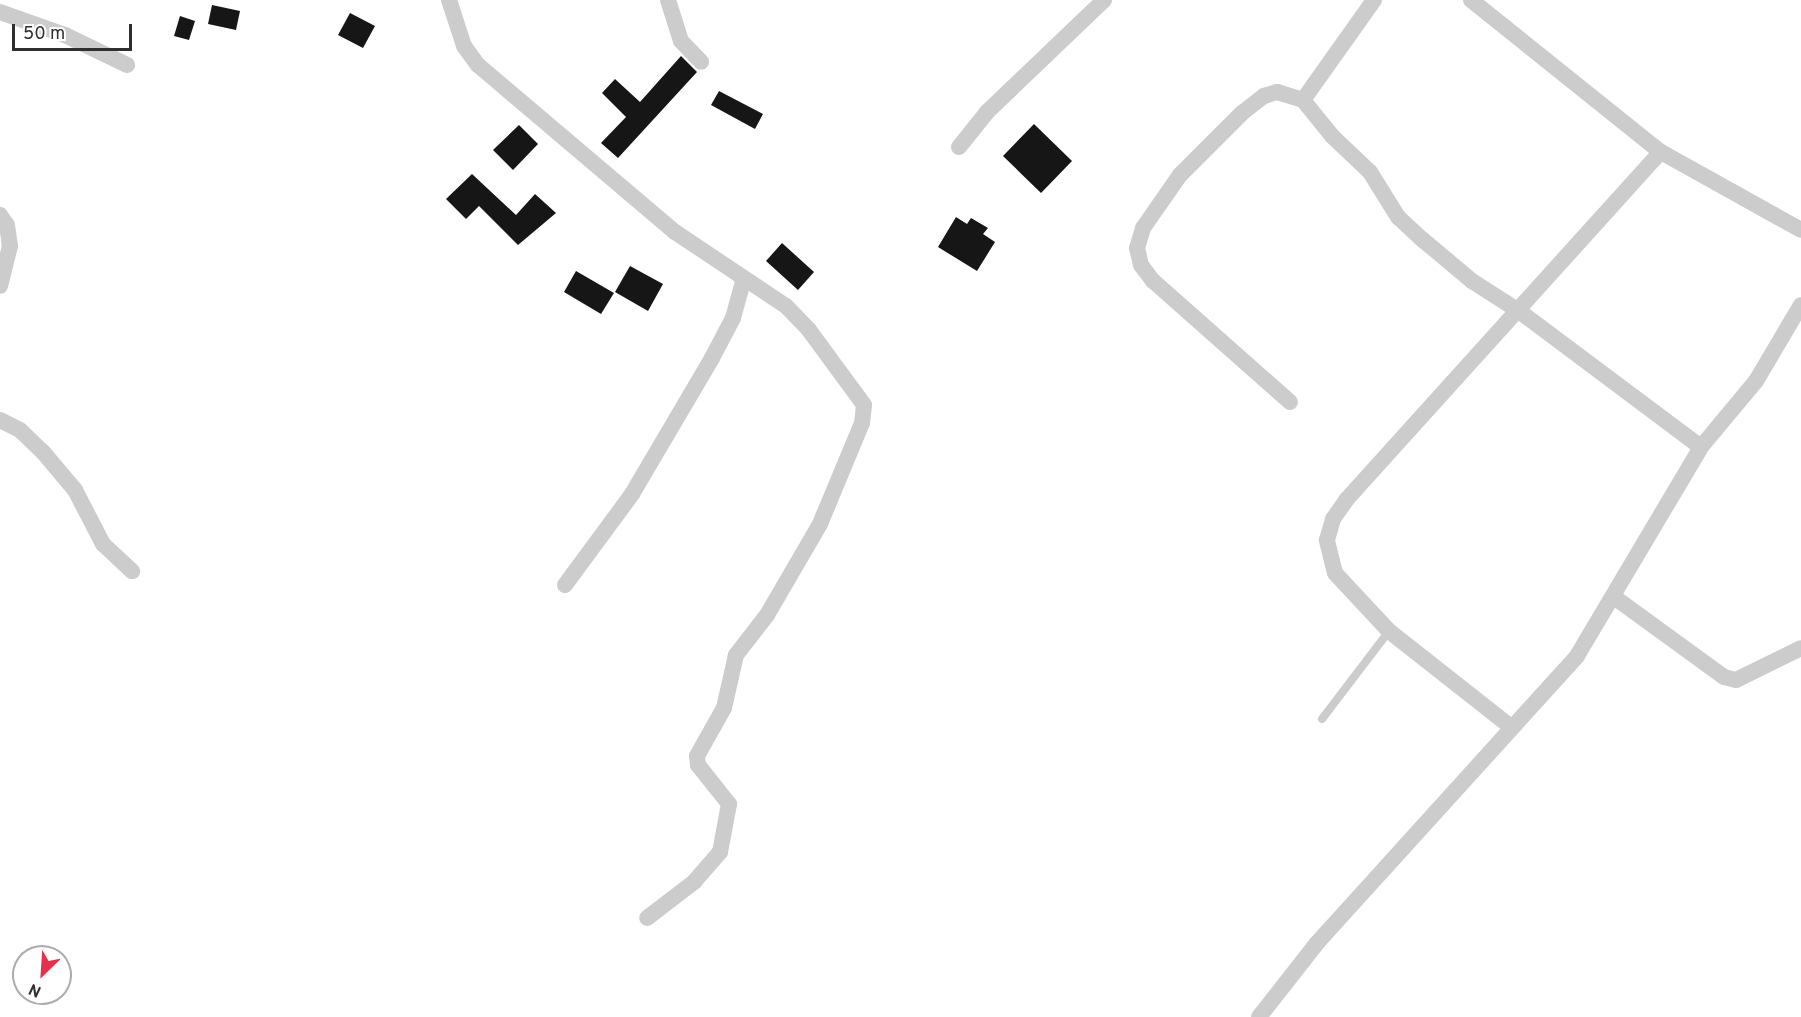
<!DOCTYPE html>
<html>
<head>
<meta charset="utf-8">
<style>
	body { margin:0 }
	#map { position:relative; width:1801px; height:1017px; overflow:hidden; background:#fff; font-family:Overpass,sans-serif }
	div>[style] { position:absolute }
	.building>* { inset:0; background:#161616 }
	.lane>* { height:8px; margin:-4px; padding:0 4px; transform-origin:4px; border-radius:4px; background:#ccc }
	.street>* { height:16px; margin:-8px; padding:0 8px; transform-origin:8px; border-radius:8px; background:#ccc }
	span { translate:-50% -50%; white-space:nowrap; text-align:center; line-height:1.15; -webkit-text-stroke:6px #fff; paint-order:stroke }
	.north { position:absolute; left:12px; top:945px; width:60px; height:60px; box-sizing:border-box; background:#fff; border:2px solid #acacac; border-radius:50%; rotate:205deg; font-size:16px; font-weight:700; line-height:24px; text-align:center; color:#2f2f2f }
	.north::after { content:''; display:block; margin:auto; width:21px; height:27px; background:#e6314d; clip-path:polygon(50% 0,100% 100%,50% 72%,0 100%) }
	.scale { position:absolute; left:12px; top:24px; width:120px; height:27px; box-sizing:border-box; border:3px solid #2f2f2f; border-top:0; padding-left:8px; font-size:18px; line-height:21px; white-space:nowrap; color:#2f2f2f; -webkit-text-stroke:4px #fff; paint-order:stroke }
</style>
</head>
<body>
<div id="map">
	<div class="building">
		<div style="clip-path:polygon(212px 5px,240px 11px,236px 30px,208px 24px)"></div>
		<div style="clip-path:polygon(350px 13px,375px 26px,363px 48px,338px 35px)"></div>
		<div style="clip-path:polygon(180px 16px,195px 21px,189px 40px,174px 36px)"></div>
		<div style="clip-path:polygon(681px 56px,697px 72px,618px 158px,601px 143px,626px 117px,602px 93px,615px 79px,640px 102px)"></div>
		<div style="clip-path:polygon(719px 91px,763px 114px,755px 129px,711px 105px)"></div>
		<div style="clip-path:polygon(1034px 124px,1072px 161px,1041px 193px,1003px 156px)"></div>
		<div style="clip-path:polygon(519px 125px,538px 144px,513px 170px,493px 150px)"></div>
		<div style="clip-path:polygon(472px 174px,516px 215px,535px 194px,556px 213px,518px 245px,479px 206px,466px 219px,446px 199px)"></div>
		<div style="clip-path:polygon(956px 217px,967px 224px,971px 218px,988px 228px,983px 234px,995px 242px,977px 271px,938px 247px)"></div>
		<div style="clip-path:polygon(782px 243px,814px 272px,798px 290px,766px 261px)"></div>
		<div style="clip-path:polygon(630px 266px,663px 284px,648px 311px,615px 292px)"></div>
		<div style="clip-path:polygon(576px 271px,614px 293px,601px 314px,564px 292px)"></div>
	</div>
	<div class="lane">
		<div style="left:1322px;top:719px;width:111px;rotate:-52.7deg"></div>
	</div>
	<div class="street">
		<div style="left:449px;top:0;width:48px;rotate:71.9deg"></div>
		<div style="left:464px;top:46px;width:24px;rotate:54deg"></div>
		<div style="left:478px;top:65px;width:258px;rotate:40.3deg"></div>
		<div style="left:675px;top:232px;width:133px;rotate:33.7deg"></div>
		<div style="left:786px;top:306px;width:33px;rotate:46deg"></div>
		<div style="left:809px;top:330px;width:93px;rotate:53.7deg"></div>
		<div style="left:864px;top:405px;width:18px;rotate:96deg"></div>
		<div style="left:862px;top:423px;width:109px;rotate:112.6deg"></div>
		<div style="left:820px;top:524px;width:105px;rotate:120.2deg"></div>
		<div style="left:767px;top:615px;width:51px;rotate:127.8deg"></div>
		<div style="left:736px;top:655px;width:54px;rotate:102.8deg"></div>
		<div style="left:724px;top:708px;width:55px;rotate:119.4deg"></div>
		<div style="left:697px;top:756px;width:9px;rotate:84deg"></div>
		<div style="left:698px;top:765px;width:50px;rotate:51.5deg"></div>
		<div style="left:729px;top:804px;width:49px;rotate:100.6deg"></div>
		<div style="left:720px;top:852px;width:40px;rotate:131deg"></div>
		<div style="left:694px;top:882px;width:59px;rotate:142.5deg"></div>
		<div style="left:668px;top:0;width:43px;rotate:72.4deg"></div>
		<div style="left:681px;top:41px;width:29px;rotate:46deg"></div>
		<div style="left:1374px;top:0;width:123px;rotate:125.4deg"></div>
		<div style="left:1303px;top:100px;width:46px;rotate:51.1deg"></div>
		<div style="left:1332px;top:136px;width:52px;rotate:43.5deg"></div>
		<div style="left:1370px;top:172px;width:53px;rotate:58.1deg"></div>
		<div style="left:1398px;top:217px;width:34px;rotate:43deg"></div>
		<div style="left:1423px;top:240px;width:64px;rotate:39.9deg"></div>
		<div style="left:1472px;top:281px;width:56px;rotate:32.6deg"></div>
		<div style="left:1519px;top:311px;width:227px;rotate:36.8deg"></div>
		<div style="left:1471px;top:0;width:243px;rotate:38.7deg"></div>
		<div style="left:1661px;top:152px;width:160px;rotate:29.1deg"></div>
		<div style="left:0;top:12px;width:69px;rotate:19.5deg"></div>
		<div style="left:65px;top:35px;width:69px;rotate:25.8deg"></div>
		<div style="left:959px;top:147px;width:45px;rotate:-51.3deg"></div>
		<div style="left:987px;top:112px;width:162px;rotate:-43.7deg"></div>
		<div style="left:0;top:215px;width:12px;rotate:55deg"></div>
		<div style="left:7px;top:225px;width:21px;rotate:82deg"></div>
		<div style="left:10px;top:246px;width:41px;rotate:104deg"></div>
		<div style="left:1290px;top:402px;width:183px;rotate:-138.5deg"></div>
		<div style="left:1153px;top:281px;width:20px;rotate:-127deg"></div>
		<div style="left:1141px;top:265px;width:17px;rotate:-103deg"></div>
		<div style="left:1137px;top:248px;width:21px;rotate:-73deg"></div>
		<div style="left:1143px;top:228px;width:65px;rotate:-55.1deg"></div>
		<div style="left:1180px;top:175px;width:88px;rotate:-45deg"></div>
		<div style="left:1242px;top:113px;width:28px;rotate:-38deg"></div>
		<div style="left:1264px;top:96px;width:14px;rotate:-17deg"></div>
		<div style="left:1277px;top:92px;width:27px;rotate:17deg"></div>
		<div style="left:0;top:420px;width:22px;rotate:27deg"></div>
		<div style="left:20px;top:430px;width:32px;rotate:44deg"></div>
		<div style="left:43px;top:452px;width:50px;rotate:49.9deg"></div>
		<div style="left:75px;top:490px;width:61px;rotate:62.6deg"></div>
		<div style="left:103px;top:544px;width:40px;rotate:43deg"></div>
		<div style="left:565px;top:585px;width:113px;rotate:-53.6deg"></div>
		<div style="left:632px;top:494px;width:158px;rotate:-59.5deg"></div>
		<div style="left:712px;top:358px;width:45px;rotate:-62.3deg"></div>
		<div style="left:733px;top:318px;width:41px;rotate:-74.6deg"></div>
		<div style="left:1614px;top:597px;width:136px;rotate:36deg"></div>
		<div style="left:1724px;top:677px;width:12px;rotate:14deg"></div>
		<div style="left:1736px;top:680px;width:72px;rotate:-26.2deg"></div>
		<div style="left:1511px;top:727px;width:155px;rotate:-141.8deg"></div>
		<div style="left:1389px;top:631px;width:79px;rotate:-133deg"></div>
		<div style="left:1335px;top:573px;width:34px;rotate:-104deg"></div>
		<div style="left:1327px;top:540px;width:22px;rotate:-74deg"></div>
		<div style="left:1333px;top:519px;width:24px;rotate:-55deg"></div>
		<div style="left:1347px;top:499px;width:468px;rotate:-47.9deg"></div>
		<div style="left:1259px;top:1017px;width:94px;rotate:-51.9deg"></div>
		<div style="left:1317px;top:943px;width:387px;rotate:-47.8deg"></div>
		<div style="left:1577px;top:656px;width:243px;rotate:-59.3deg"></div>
		<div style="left:1701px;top:447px;width:86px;rotate:-50.2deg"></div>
		<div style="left:1756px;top:381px;width:88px;rotate:-59.4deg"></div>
	</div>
	<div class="north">N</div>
	<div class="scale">50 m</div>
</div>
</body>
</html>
